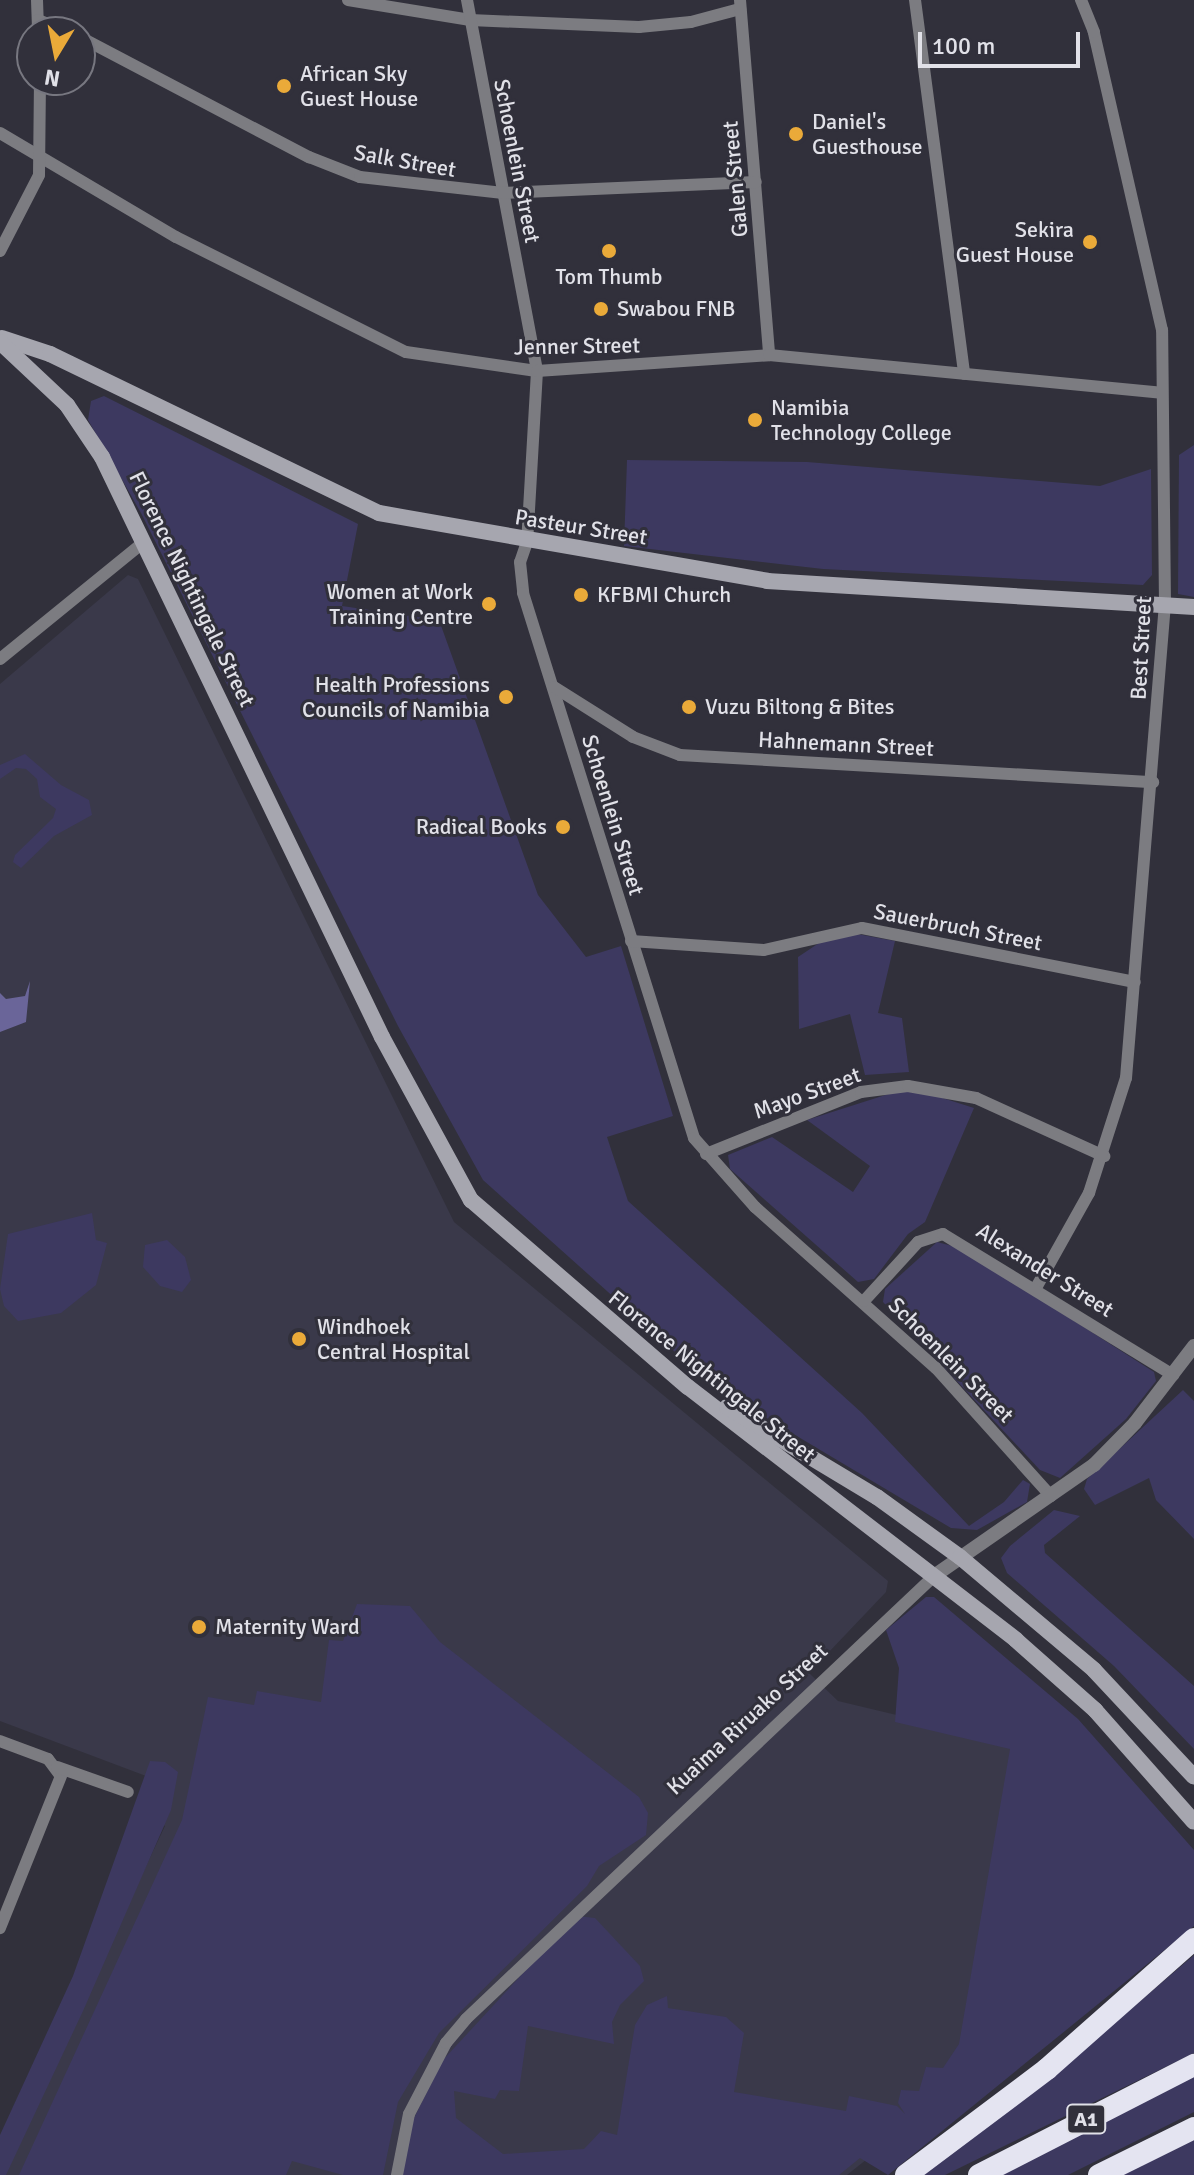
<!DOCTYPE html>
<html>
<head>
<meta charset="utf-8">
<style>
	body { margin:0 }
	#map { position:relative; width:1194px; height:2175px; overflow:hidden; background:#31303b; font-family:Signika,sans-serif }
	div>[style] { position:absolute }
	.built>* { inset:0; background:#3a394a }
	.green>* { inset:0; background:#3d3960 }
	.forest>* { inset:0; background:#6a6599 }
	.minor>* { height:12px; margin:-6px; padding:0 6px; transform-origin:6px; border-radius:6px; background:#7c7c81 }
	.tertiary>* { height:14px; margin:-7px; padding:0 7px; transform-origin:7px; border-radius:7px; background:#7c7c81 }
	.secondary>* { height:16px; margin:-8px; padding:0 8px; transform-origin:8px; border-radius:8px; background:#a6a6af }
	.motorway>* { height:22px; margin:-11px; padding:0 11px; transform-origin:11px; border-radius:11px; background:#e4e4f1 }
	.dots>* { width:22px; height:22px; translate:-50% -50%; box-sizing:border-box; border:4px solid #31303b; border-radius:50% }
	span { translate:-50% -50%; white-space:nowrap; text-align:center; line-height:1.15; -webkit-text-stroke:6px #31303b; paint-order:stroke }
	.shield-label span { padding:2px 6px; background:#31303b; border:2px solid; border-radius:6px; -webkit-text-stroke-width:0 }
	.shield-label { font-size:20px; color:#e1e1e8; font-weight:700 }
	.poi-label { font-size:22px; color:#e1e1e8 }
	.left { translate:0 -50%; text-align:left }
	.right { translate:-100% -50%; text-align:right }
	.street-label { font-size:22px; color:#e1e1e8 }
	.north { position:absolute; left:16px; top:16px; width:80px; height:80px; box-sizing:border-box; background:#31303b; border:2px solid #777780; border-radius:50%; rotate:190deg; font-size:22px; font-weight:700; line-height:32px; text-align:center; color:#e1e1e8 }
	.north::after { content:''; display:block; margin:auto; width:28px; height:36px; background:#eaaa39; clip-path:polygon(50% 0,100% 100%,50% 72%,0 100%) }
	.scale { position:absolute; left:918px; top:32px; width:162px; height:36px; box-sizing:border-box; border:4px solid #e1e1e8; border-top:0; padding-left:10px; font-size:24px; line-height:28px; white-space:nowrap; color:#e1e1e8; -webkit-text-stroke:6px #31303b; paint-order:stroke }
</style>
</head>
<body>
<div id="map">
	<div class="built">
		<div style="clip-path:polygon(128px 575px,138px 579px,454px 1222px,888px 1581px,886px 1592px,809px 1673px,838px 1701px,1018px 1744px,1050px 2013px,847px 2175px,0 2175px,165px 1826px,135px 1815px,146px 1776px,0 1721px,0 684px)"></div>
	</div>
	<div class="green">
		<div style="clip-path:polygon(104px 396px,358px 524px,342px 606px,439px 620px,538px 895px,586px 957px,621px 946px,673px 1116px,607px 1137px,628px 1201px,862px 1413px,969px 1526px,1004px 1502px,1023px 1480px,1030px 1484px,1027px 1502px,977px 1530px,951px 1528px,713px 1386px,483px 1180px,398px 1026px,141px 513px,88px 420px,91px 401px)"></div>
		<div style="clip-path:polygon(1194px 445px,1194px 597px,1178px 594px,1179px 455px)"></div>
		<div style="clip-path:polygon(627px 460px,807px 462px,1100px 486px,1151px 469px,1152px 575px,1143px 585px,823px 569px,624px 546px)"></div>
		<div style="clip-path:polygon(25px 754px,61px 785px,89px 800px,92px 815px,54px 836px,21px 868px,13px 862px,15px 855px,53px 818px,56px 809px,40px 797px,37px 779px,26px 769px,16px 768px,0 779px,0 765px)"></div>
		<div style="clip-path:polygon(857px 934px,895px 941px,878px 1013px,902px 1018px,909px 1072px,865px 1075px,850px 1014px,799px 1029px,798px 957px,819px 943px)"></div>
		<div style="clip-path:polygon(898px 1091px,930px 1094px,974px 1108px,925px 1222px,908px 1234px,874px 1279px,858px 1282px,730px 1169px,728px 1155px,772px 1137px,853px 1192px,870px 1166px,807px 1120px)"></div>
		<div style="clip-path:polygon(92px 1213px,96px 1240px,107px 1243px,96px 1285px,61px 1313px,18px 1321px,4px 1306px,0 1289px,8px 1234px)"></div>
		<div style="clip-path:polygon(167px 1240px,185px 1257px,191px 1280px,182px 1292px,160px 1286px,143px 1267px,145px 1245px)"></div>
		<div style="clip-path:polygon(937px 1242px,960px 1248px,1154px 1372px,1156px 1381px,1126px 1419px,1060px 1478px,1040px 1470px,883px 1302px,885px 1289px)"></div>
		<div style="clip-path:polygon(1183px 1390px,1194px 1401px,1194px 1539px,1156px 1500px,1149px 1478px,1095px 1505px,1084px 1489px,1087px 1479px)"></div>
		<div style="clip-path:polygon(1054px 1510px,1080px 1516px,1044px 1545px,1045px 1553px,1194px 1686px,1194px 1749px,1114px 1666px,1007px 1573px,1001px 1558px,1010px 1546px)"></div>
		<div style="clip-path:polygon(926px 1597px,934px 1597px,1078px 1719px,1194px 1850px,1194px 1926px,888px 2175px,860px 2158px,839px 2175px,402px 2175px,411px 2124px,443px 2060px,576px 1916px,595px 1918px,640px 1966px,644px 1981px,620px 2005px,612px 2022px,614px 2044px,528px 2026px,519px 2091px,500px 2090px,495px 2099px,454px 2091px,456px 2118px,503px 2154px,584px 2149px,601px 2131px,617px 2135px,635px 2025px,647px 2005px,667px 1996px,668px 2008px,726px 2017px,744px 2033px,734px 2092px,846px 2111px,849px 2096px,897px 2106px,905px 2114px,898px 2103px,901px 2090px,919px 2091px,926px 2067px,943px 2068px,959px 2044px,1010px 1749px,895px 1722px,899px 1668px,886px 1630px)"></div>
		<div style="clip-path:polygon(357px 1604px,410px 1606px,440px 1642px,639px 1797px,648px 1813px,646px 1835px,599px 1866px,587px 1886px,439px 2033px,398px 2102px,383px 2175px,343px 2175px,292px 2161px,286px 2175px,19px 2175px,182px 1820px,208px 1697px,254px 1705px,257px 1691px,321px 1702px,329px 1640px,343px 1641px)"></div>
		<div style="clip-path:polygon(150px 1761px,165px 1762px,178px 1772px,171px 1810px,83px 2011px,6px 2175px,0 2175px,0 2135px,73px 1976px)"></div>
		<div style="clip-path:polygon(1194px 1955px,1194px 2053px,945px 2175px,918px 2175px,1069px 2062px)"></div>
		<div style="clip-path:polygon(1194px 2076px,1194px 2112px,1068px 2175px,990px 2175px)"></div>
		<div style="clip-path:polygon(1194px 2140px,1194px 2175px,1122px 2175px)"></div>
	</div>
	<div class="forest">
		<div style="clip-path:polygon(30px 981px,26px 1022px,0 1032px,0 993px,6px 999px,25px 996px)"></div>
	</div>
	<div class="minor">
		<div style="left:37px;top:0;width:32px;rotate:88deg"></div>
		<div style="left:348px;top:0;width:124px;rotate:9.3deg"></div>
		<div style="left:470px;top:20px;width:169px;rotate:2.4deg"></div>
		<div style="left:639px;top:27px;width:52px;rotate:-5.5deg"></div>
		<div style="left:691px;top:22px;width:51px;rotate:-14.9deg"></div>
		<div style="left:467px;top:0;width:378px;rotate:79.3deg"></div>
		<div style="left:537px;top:371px;width:171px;rotate:93.3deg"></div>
		<div style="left:527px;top:542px;width:21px;rotate:109deg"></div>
		<div style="left:520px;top:562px;width:31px;rotate:84deg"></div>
		<div style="left:523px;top:593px;width:571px;rotate:72.58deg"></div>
		<div style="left:694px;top:1138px;width:92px;rotate:48.5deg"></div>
		<div style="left:755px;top:1207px;width:242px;rotate:41.7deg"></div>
		<div style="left:936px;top:1368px;width:172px;rotate:48.1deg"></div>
		<div style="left:740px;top:0;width:356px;rotate:85.3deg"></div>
		<div style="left:915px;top:0;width:377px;rotate:82.5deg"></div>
		<div style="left:38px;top:20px;width:33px;rotate:21deg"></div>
		<div style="left:80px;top:37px;width:259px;rotate:27.7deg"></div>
		<div style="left:309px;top:157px;width:55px;rotate:21.4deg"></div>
		<div style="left:360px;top:177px;width:144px;rotate:6.4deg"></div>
		<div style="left:503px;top:193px;width:253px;rotate:-2.5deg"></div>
		<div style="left:0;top:133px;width:204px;rotate:30.6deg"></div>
		<div style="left:176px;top:237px;width:257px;rotate:26.6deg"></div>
		<div style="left:406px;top:352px;width:132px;rotate:8.3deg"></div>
		<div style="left:537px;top:371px;width:233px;rotate:-3.9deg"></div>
		<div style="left:769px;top:355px;width:394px;rotate:5.5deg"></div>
		<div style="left:0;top:251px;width:85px;rotate:-62.8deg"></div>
		<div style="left:39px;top:175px;width:95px;rotate:-89.4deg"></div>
		<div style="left:0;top:659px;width:186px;rotate:-39.1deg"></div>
		<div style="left:554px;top:687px;width:93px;rotate:32.3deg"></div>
		<div style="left:633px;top:737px;width:50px;rotate:21deg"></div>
		<div style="left:680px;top:755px;width:474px;rotate:3.3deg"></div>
		<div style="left:631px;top:941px;width:133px;rotate:3.9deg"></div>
		<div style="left:764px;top:950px;width:100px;rotate:-12.7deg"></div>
		<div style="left:862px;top:928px;width:278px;rotate:11.2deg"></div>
		<div style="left:706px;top:1154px;width:167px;rotate:-21.8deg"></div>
		<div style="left:861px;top:1092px;width:47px;rotate:-7.3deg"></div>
		<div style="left:908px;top:1086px;width:69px;rotate:10deg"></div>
		<div style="left:976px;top:1098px;width:141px;rotate:24.4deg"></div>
		<div style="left:1037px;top:1286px;width:107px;rotate:-60.8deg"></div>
		<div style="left:1089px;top:1193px;width:121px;rotate:-72.2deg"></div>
		<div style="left:1126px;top:1078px;width:475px;rotate:-85.3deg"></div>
		<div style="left:1165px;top:605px;width:275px;rotate:-90.6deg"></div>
		<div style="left:1162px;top:330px;width:306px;rotate:-102.9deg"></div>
		<div style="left:1094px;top:32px;width:35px;rotate:-112deg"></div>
		<div style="left:864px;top:1301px;width:80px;rotate:-47.5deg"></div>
		<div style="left:918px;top:1242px;width:26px;rotate:-18deg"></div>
		<div style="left:943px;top:1234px;width:270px;rotate:31.5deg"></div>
		<div style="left:0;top:1741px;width:51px;rotate:20.6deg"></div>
		<div style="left:48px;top:1759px;width:21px;rotate:53deg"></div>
		<div style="left:61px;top:1776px;width:164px;rotate:111.9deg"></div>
		<div style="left:57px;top:1767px;width:75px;rotate:19.4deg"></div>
		<div style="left:397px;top:2175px;width:62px;rotate:-78.9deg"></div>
		<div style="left:409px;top:2114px;width:80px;rotate:-62.5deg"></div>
		<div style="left:446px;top:2043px;width:31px;rotate:-50deg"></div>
		<div style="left:466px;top:2019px;width:644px;rotate:-43.43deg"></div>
	</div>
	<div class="tertiary">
		<div style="left:934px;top:1576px;width:195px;rotate:-34.8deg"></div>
		<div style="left:1094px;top:1465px;width:59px;rotate:-45.7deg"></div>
		<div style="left:1135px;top:1423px;width:97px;rotate:-52.5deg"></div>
	</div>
	<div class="secondary">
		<div style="left:2px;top:338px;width:51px;rotate:18.4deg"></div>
		<div style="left:50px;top:354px;width:365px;rotate:25.8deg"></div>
		<div style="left:379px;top:513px;width:394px;rotate:9.9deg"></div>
		<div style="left:767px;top:581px;width:428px;rotate:3.5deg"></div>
		<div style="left:0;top:342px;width:92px;rotate:43.2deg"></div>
		<div style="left:67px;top:405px;width:63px;rotate:56.1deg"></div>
		<div style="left:102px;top:457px;width:644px;rotate:64.23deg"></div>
		<div style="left:382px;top:1037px;width:186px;rotate:61.4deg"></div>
		<div style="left:471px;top:1200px;width:286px;rotate:40.8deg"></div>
		<div style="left:688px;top:1387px;width:414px;rotate:37.6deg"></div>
		<div style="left:1016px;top:1640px;width:106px;rotate:41.5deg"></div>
		<div style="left:1095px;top:1710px;width:149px;rotate:48.5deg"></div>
		<div style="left:727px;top:1407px;width:175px;rotate:31deg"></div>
		<div style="left:877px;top:1497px;width:102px;rotate:35.9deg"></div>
		<div style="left:960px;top:1557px;width:175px;rotate:40.1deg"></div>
		<div style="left:1094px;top:1670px;width:146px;rotate:46.9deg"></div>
	</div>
	<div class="motorway">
		<div style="left:906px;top:2175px;width:176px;rotate:-36.9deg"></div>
		<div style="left:1047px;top:2069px;width:196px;rotate:-41.5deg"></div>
		<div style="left:979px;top:2175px;width:242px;rotate:-27.1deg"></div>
		<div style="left:1099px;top:2175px;width:106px;rotate:-26.3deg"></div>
	</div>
	<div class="dots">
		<div style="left:284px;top:86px;background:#eaaa39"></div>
		<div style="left:796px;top:134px;background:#eaaa39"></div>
		<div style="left:1090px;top:242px;background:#eaaa39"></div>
		<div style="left:609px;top:251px;background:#eaaa39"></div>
		<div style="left:601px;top:309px;background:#eaaa39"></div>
		<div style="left:755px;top:420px;background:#eaaa39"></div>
		<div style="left:581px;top:595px;background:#eaaa39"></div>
		<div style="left:489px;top:604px;background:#eaaa39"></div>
		<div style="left:506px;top:697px;background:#eaaa39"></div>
		<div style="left:689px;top:707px;background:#eaaa39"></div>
		<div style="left:563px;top:827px;background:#eaaa39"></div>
		<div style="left:299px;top:1339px;background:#eaaa39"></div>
		<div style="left:199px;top:1627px;background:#eaaa39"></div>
	</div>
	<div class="shield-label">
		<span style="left:1086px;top:2119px">A1</span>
	</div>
	<div class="poi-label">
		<span class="left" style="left:300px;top:86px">African Sky<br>Guest House</span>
		<span class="left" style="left:812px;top:134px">Daniel's<br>Guesthouse</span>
		<span class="right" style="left:1074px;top:242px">Sekira<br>Guest House</span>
		<span style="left:609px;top:277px">Tom Thumb</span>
		<span class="left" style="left:617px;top:309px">Swabou FNB</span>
		<span class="left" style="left:771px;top:420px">Namibia<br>Technology College</span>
		<span class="right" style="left:473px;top:604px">Women at Work<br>Training Centre</span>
		<span class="left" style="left:597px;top:595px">KFBMI Church</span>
		<span class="right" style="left:490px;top:697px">Health Professions<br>Councils of Namibia</span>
		<span class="left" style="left:705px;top:707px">Vuzu Biltong &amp; Bites</span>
		<span class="right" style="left:547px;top:827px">Radical Books</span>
		<span class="left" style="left:317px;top:1339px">Windhoek<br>Central Hospital</span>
		<span class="left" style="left:215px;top:1627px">Maternity Ward</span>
	</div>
	<div class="street-label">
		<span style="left:405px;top:161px;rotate:10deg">Salk Street</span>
		<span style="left:517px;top:161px;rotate:79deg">Schoenlein Street</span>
		<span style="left:735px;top:179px;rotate:-95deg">Galen Street</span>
		<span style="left:577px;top:346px;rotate:-1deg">Jenner Street</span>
		<span style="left:581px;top:527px;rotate:9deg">Pasteur Street</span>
		<span style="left:192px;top:589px;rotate:64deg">Florence Nightingale Street</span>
		<span style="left:1141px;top:648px;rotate:-87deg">Best Street</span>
		<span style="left:846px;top:744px;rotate:3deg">Hahnemann Street</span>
		<span style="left:613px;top:815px;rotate:73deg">Schoenlein Street</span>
		<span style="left:958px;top:927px;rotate:11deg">Sauerbruch Street</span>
		<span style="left:807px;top:1093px;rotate:-20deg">Mayo Street</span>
		<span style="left:1045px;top:1270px;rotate:32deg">Alexander Street</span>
		<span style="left:951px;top:1360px;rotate:45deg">Schoenlein Street</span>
		<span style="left:712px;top:1376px;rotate:39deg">Florence Nightingale Street</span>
		<span style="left:747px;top:1719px;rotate:-43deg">Kuaima Riruako Street</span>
	</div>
	<div class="north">N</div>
	<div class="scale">100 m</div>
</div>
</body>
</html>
